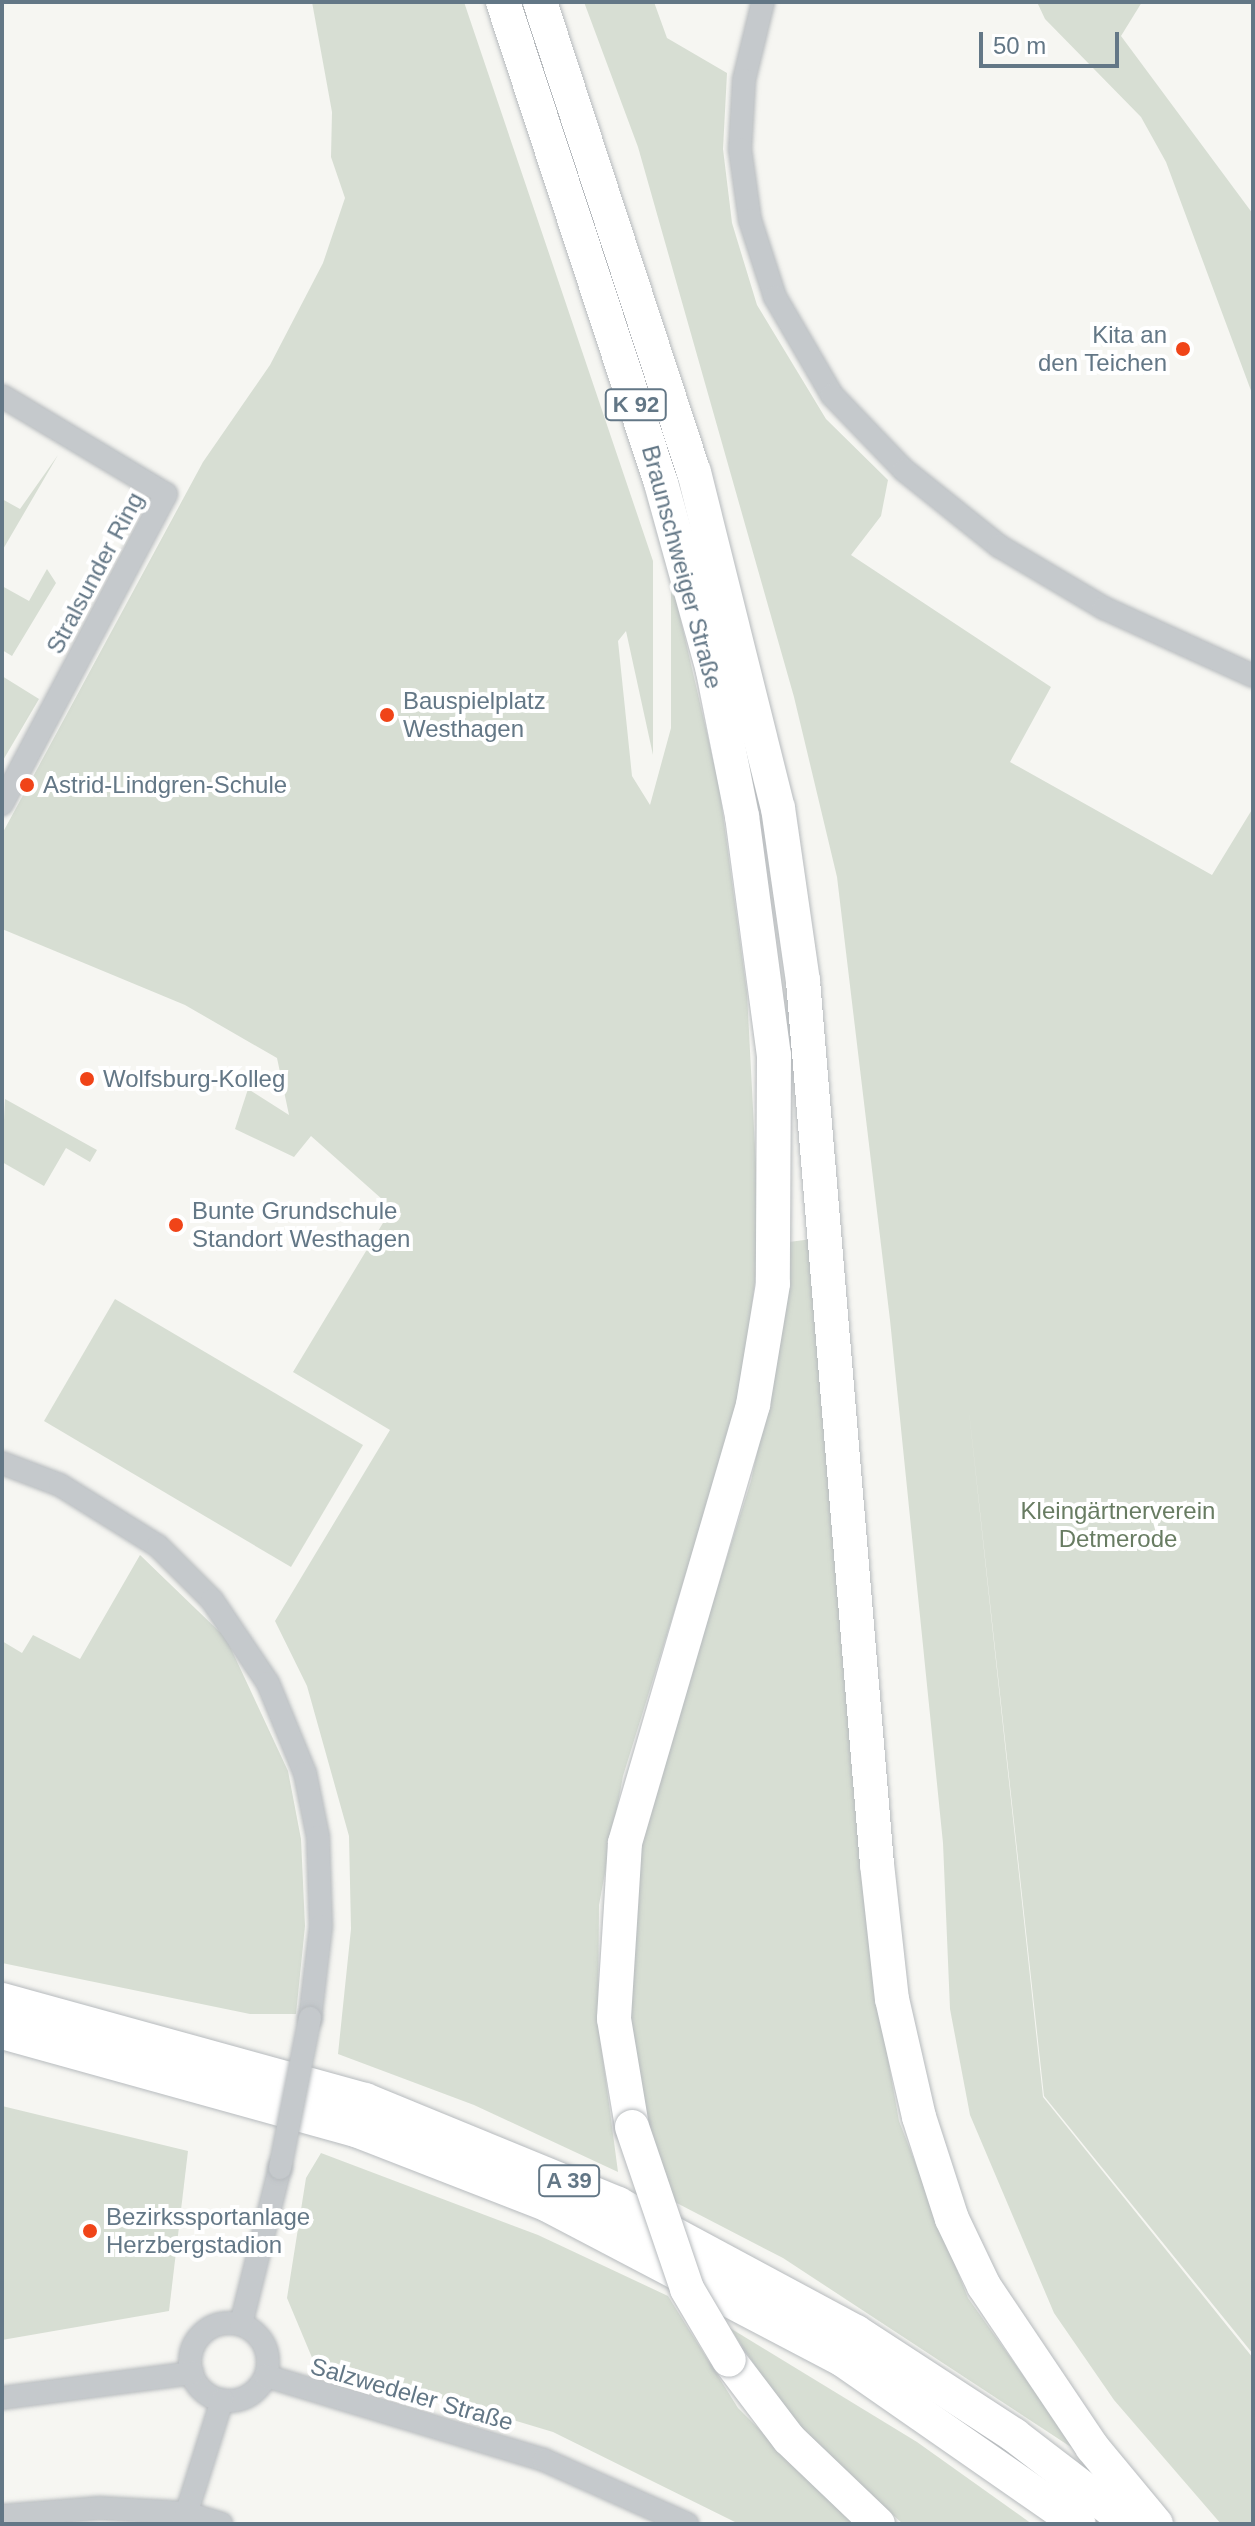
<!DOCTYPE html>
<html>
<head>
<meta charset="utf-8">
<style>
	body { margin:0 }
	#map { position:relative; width:1255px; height:2526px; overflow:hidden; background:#f6f6f2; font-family:Helvetica,sans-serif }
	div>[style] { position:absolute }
	.green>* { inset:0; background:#d7ded3 }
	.roads { filter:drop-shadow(0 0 2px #b7bbbe) drop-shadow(0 0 2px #b7bbbe) }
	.minor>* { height:22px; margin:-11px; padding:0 11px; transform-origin:11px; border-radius:11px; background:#c5c9cc }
	.minor>.ring { margin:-11px; padding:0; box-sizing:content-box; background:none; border:22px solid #c5c9cc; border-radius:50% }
	.highway>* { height:34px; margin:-17px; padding:0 17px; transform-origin:17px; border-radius:17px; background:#fff }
	.bridges { filter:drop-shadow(0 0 2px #b7bbbe) drop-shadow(0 0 2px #b7bbbe) }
	.minor-bridge>* { height:22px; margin:-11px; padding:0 11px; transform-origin:11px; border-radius:11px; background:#c5c9cc }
	.highway-bridge>* { height:34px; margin:-17px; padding:0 17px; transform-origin:17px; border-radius:17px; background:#fff }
	.dots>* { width:22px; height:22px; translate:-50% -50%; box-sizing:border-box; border:4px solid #fff; border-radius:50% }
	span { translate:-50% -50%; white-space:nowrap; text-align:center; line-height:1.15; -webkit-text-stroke:8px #fff; paint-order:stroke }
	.shield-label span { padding:2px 6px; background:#fff; border:2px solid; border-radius:6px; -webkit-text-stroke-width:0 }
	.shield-label { font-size:22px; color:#637786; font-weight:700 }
	.poi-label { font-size:24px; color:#637786 }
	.right { translate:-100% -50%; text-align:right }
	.left { translate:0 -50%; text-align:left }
	.street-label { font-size:24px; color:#637786 }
	.park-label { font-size:24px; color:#687c62 }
	.frame { position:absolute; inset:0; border:4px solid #637786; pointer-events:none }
	.scale { position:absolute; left:979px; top:32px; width:140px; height:36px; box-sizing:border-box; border:4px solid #637786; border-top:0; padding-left:10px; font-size:24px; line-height:28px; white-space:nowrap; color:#637786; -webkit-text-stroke:6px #fff; paint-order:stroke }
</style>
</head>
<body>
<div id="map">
	<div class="green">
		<div style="clip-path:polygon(312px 2px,464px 2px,653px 561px,653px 755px,626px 631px,618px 641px,632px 776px,650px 805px,671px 728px,671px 578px,719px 785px,747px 993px,760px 1244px,739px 1403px,623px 1776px,599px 1905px,598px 2021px,618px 2172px,474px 2105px,338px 2054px,351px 1929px,349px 1836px,307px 1686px,275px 1621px,390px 1430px,293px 1372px,392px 1208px,311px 1136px,294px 1157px,235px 1129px,248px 1089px,289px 1115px,277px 1058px,185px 1005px,2px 929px,2px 834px,203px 462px,270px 365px,323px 263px,345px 198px,331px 157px,332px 112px)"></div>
		<div style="clip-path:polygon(584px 2px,654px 2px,667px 38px,727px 73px,723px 149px,732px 223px,757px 305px,826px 419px,888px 480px,881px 516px,851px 555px,1051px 687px,1010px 762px,1212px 875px,1253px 808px,1253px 2354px,1044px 2096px,968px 1402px,1043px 2097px,1253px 2358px,1253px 2524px,1221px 2524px,1114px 2400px,1054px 2313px,970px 2115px,950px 2009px,943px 1843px,890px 1320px,837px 877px,794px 697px,638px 147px)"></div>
		<div style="clip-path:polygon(1037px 2px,1142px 2px,1121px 36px,1253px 214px,1253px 396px,1166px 162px,1141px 117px,1045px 19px)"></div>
		<div style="clip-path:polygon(58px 455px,2px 551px,2px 499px,20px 509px)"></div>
		<div style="clip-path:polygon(47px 569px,56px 583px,12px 656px,2px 650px,2px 586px,29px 601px)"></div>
		<div style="clip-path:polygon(2px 676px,39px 699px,2px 762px)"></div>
		<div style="clip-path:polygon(5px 1099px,97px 1150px,90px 1162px,66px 1148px,44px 1186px,2px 1162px)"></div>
		<div style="clip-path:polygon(812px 1239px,878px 2002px,899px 2121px,968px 2298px,1077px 2451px,783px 2258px,669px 2199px,650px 2137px,627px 2020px,641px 1830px,751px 1481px,780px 1344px,789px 1242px)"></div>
		<div style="clip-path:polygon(115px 1299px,363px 1445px,291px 1567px,44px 1421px)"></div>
		<div style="clip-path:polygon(140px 1555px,226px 1638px,288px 1771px,301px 1839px,305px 1926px,296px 2014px,250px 2014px,2px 1963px,2px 1641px,22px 1653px,33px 1635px,80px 1659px)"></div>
		<div style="clip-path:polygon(2px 2106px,188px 2151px,169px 2311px,2px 2340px)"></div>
		<div style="clip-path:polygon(321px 2153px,538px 2235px,668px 2296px,738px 2408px,854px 2524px,739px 2524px,553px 2432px,313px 2360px,287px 2298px,306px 2178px)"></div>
		<div style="clip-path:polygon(730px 2328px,917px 2442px,1032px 2524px,903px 2524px,796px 2427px)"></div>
	</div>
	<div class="roads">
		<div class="minor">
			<div style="left:763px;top:2px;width:80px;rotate:103.7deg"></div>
			<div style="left:744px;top:80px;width:69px;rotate:93.3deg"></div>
			<div style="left:740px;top:149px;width:72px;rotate:82deg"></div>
			<div style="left:750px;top:220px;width:81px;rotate:72deg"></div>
			<div style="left:775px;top:297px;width:113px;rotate:59.8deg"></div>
			<div style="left:832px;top:395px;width:104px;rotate:46.2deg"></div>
			<div style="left:904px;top:470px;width:122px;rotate:38.7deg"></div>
			<div style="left:999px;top:546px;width:122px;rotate:30.6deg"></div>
			<div style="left:1104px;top:608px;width:164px;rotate:24.5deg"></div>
			<div style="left:2px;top:396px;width:191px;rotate:30.9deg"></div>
			<div style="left:166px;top:494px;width:351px;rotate:117.9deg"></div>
			<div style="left:2px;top:1463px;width:62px;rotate:20.8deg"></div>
			<div style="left:60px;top:1485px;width:115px;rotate:31.9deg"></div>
			<div style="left:158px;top:1546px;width:76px;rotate:45deg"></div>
			<div style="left:212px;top:1600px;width:100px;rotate:56deg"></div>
			<div style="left:268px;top:1683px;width:97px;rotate:67.7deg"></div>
			<div style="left:305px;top:1773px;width:65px;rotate:78.5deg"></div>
			<div style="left:318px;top:1837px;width:89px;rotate:88.1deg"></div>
			<div style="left:321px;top:1926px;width:93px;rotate:96.8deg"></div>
			<div class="ring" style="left:190px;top:2323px;width:56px;height:56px"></div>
			<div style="left:241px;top:2324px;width:161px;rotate:-76deg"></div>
			<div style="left:266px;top:2376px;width:290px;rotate:16.8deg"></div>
			<div style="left:544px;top:2460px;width:157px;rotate:24.1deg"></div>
			<div style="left:2px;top:2398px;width:192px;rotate:-7.5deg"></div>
			<div style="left:2px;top:2516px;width:98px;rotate:-4.7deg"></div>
			<div style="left:100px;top:2508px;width:86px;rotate:3.3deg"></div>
			<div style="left:186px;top:2513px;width:37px;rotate:17deg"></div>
			<div style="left:183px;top:2524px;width:130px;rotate:-72.5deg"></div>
		</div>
		<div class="highway">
			<div style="left:503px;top:2px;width:506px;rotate:71.82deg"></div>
			<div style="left:661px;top:483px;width:195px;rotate:74.5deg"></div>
			<div style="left:713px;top:671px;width:148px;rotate:78.7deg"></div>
			<div style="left:742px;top:816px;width:241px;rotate:82.4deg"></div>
			<div style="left:774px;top:1055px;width:229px;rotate:90.3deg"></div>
			<div style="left:773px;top:1284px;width:123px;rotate:99.4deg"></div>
			<div style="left:753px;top:1405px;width:456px;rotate:106.3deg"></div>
			<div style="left:625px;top:1843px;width:176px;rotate:93.6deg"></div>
			<div style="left:614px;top:2019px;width:109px;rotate:80.5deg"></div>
			<div style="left:540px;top:2px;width:495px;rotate:71.9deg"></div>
			<div style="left:694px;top:472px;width:346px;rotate:76deg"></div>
			<div style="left:778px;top:808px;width:175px;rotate:81.8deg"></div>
			<div style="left:803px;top:981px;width:886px;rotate:85.21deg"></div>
			<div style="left:877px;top:1864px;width:136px;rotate:83.7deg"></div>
			<div style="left:892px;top:1999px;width:121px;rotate:77.1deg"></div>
			<div style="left:919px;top:2117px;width:107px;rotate:72.1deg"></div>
			<div style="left:952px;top:2219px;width:74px;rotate:64.5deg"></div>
			<div style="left:984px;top:2286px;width:194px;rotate:56.1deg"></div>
			<div style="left:1092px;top:2447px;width:100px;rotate:50.3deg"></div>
			<div style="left:2px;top:2000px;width:377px;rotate:15.4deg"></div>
			<div style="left:365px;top:2100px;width:274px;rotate:22.3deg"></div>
			<div style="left:618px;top:2204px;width:270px;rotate:28.3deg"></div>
			<div style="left:856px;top:2332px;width:189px;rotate:33.1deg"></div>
			<div style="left:1014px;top:2435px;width:146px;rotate:37.5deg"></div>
			<div style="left:2px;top:2032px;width:367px;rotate:15.5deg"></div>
			<div style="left:356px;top:2130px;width:206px;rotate:21.3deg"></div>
			<div style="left:548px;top:2205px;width:333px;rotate:27.7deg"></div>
			<div style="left:843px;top:2360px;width:287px;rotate:34.8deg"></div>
			<div style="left:729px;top:2360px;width:99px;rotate:52.8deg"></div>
			<div style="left:789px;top:2439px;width:123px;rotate:43.7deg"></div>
		</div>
	</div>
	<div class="bridges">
		<div class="minor-bridge">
			<div style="left:280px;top:2168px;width:153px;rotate:-78.7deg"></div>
		</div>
		<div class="highway-bridge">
			<div style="left:632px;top:2127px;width:171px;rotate:71.2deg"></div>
			<div style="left:687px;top:2289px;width:82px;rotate:59.4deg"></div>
		</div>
	</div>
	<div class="dots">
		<div style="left:1183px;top:349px;background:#f04418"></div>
		<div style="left:387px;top:715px;background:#f04418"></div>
		<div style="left:27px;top:785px;background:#f04418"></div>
		<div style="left:87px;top:1079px;background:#f04418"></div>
		<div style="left:176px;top:1225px;background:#f04418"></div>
		<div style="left:90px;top:2231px;background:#f04418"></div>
	</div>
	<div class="shield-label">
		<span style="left:636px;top:405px">K 92</span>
		<span style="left:569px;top:2181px">A 39</span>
	</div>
	<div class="poi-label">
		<span class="right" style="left:1167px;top:349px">Kita an<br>den Teichen</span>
		<span class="left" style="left:403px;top:715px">Bauspielplatz<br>Westhagen</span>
		<span class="left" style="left:43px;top:785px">Astrid-Lindgren-Schule</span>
		<span class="left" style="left:103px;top:1079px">Wolfsburg-Kolleg</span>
		<span class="left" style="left:192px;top:1225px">Bunte Grundschule<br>Standort Westhagen</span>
		<span class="left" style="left:106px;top:2231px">Bezirkssportanlage<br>Herzbergstadion</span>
	</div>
	<div class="street-label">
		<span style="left:682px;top:567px;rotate:75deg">Braunschweiger Straße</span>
		<span style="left:95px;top:573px;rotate:-62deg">Stralsunder Ring</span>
		<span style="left:412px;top:2394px;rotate:16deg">Salzwedeler Straße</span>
	</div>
	<div class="park-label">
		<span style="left:1118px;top:1525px">Kleingärtnerverein<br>Detmerode</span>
	</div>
	<div class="frame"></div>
	<div class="scale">50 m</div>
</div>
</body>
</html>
